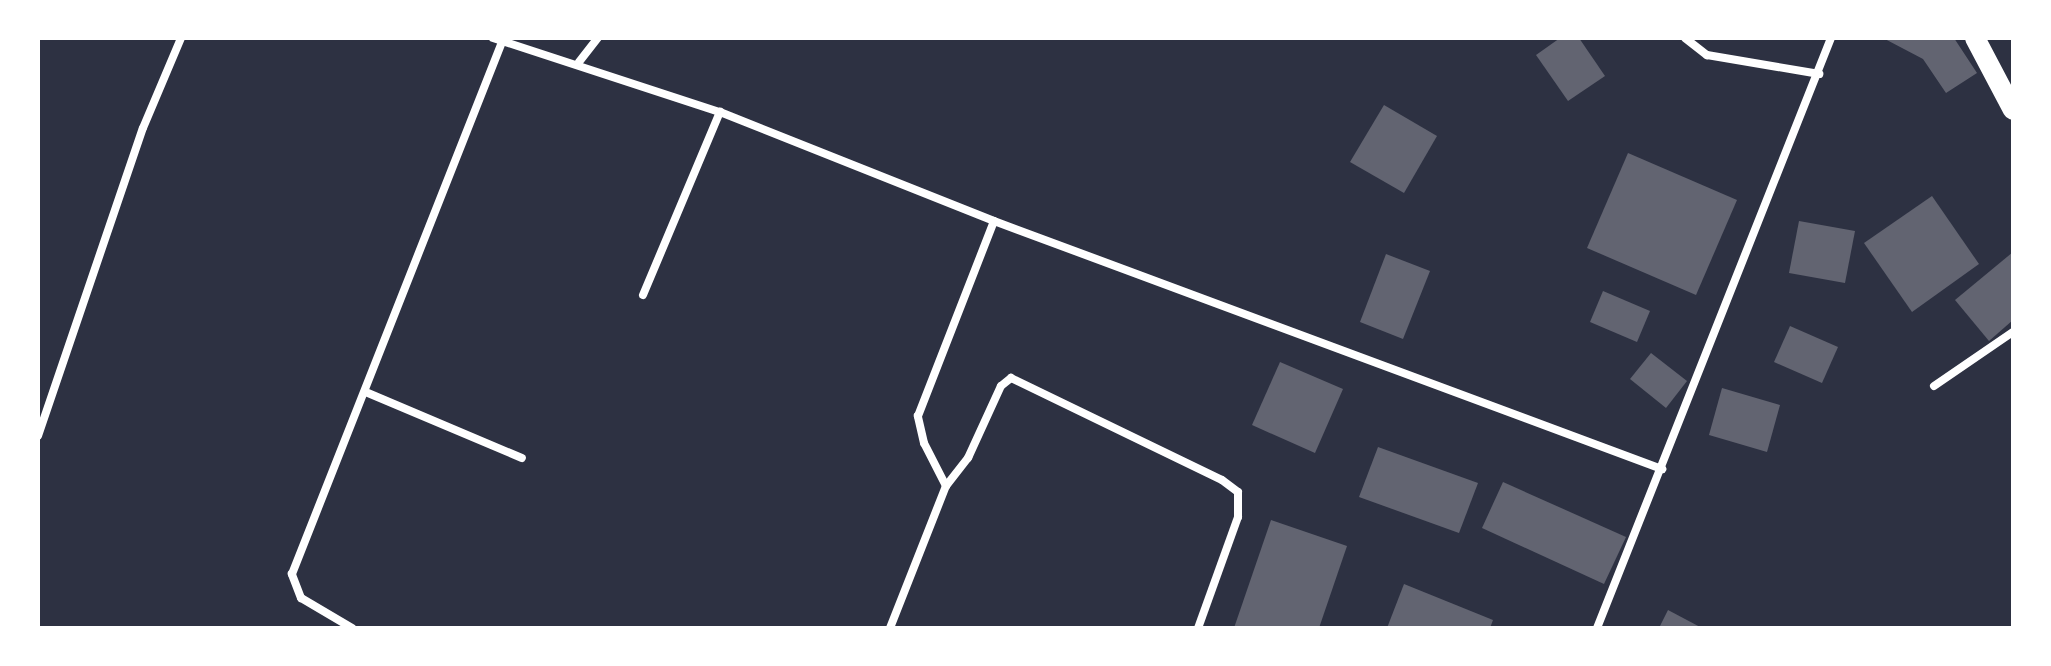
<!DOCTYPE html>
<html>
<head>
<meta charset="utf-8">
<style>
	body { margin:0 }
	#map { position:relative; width:2051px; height:666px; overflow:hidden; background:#2d3142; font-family:"Fira Sans Condensed",sans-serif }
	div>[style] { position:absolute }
	.building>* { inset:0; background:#626471 }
	.minor>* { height:8px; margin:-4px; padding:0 4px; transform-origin:4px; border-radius:4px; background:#fff }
	.primary>* { height:20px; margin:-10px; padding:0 10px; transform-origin:10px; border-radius:10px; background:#fff }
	span { translate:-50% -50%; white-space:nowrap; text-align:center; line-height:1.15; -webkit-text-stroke:6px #fff; paint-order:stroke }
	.frame { position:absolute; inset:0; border:40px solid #fff; pointer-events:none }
</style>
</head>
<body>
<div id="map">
	<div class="building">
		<div style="clip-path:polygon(1560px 38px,1579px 38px,1605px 76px,1568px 101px,1536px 55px)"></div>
		<div style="clip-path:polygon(1883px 38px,1954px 38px,1977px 73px,1946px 93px,1923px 59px)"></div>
		<div style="clip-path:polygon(1384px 105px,1437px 136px,1404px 193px,1350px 162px)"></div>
		<div style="clip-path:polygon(1628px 153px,1737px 200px,1696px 295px,1587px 248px)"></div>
		<div style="clip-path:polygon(1932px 196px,1979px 264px,1912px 312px,1864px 243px)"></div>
		<div style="clip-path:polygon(1799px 221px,1855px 231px,1845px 283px,1789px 273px)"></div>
		<div style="clip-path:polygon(2013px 252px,2013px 320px,1989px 341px,1955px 300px)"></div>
		<div style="clip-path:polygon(1386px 254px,1430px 271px,1403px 339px,1360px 322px)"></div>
		<div style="clip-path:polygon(1603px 291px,1650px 311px,1637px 342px,1590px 322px)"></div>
		<div style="clip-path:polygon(1790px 326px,1838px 347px,1822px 383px,1774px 362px)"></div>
		<div style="clip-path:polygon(1651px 353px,1687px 381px,1666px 408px,1630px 379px)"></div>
		<div style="clip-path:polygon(1280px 362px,1343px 389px,1315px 453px,1252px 425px)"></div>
		<div style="clip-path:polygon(1722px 388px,1780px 405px,1767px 452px,1709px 435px)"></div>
		<div style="clip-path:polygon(1378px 447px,1478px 483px,1459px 533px,1359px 497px)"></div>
		<div style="clip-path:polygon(1503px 482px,1626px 537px,1604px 584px,1482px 528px)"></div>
		<div style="clip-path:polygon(1271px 520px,1347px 546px,1319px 628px,1234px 628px)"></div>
		<div style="clip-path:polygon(1404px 584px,1493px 620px,1490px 628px,1387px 628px)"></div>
		<div style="clip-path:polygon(1668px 610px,1702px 628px,1659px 628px)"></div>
	</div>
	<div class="minor">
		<div style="left:493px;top:38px;width:239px;rotate:18.1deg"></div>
		<div style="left:720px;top:112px;width:295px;rotate:21.7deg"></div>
		<div style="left:994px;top:221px;width:713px;rotate:20.37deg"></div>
		<div style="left:1685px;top:38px;width:28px;rotate:38deg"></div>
		<div style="left:1707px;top:55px;width:114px;rotate:9.6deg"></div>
		<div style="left:579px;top:62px;width:31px;rotate:-52deg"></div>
		<div style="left:643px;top:295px;width:199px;rotate:-67.2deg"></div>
		<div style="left:1934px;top:386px;width:96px;rotate:-34.4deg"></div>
		<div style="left:368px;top:393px;width:167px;rotate:22.9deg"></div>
		<div style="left:38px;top:436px;width:325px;rotate:-71.2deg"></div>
		<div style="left:143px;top:128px;width:98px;rotate:-67.1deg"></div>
		<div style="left:946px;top:486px;width:36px;rotate:-52deg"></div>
		<div style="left:968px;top:458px;width:79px;rotate:-65.4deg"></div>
		<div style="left:1001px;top:386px;width:13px;rotate:-39deg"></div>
		<div style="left:1011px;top:378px;width:234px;rotate:25.8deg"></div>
		<div style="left:1222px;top:480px;width:20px;rotate:37deg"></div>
		<div style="left:1238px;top:492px;width:25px;rotate:90deg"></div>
		<div style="left:1238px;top:517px;width:118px;rotate:109.8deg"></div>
		<div style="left:352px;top:628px;width:59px;rotate:-149.5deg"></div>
		<div style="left:301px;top:598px;width:26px;rotate:-111deg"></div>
		<div style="left:292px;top:574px;width:572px;rotate:-68.46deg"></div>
		<div style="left:890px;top:628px;width:153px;rotate:-68.5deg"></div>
		<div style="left:946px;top:486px;width:48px;rotate:-117.1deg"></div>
		<div style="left:924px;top:443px;width:28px;rotate:-103deg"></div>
		<div style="left:918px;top:416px;width:209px;rotate:-68.7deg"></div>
		<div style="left:1597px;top:628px;width:635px;rotate:-68.37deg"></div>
	</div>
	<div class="primary">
		<div style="left:1975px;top:38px;width:81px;rotate:62.2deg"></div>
	</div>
	<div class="frame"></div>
</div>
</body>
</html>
